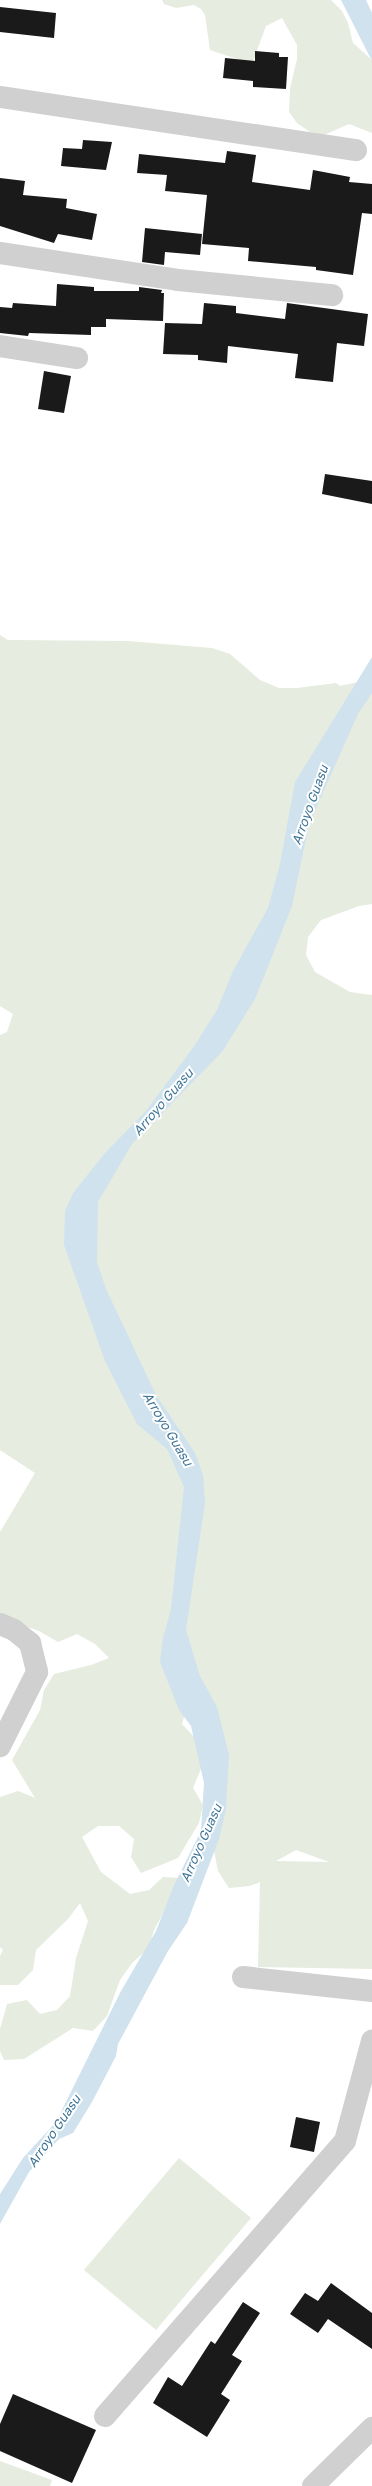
<!DOCTYPE html>
<html>
<head>
<meta charset="utf-8">
<style>
	body { margin:0 }
	#map { position:relative; width:372px; height:2486px; overflow:hidden; background:#fff; font-family:"Golos Text",sans-serif }
	div>[style] { position:absolute }
	.green>* { inset:0; background:#e6ecdf }
	.water>* { inset:0; background:#cfe2ee }
	.building>* { inset:0; background:#1a1a1a }
	.minor>* { height:22px; margin:-11px; padding:0 11px; transform-origin:11px; border-radius:11px; background:#d0d0d0 }
	span { translate:-50% -50%; white-space:nowrap; text-align:center; line-height:1.15; -webkit-text-stroke:4px #fff; paint-order:stroke }
	.water-label { font-size:13px; color:#3f7597; font-style:italic }
</style>
</head>
<body>
<div id="map">
	<div class="green">
		<div style="clip-path:polygon(162px 0,331px 0,342px 11px,348px 23px,353px 43px,372px 60px,372px 133px,349px 124px,324px 135px,310px 132px,297px 123px,289px 112px,290px 88px,297px 59px,297px 45px,282px 18px,266px 26px,252px 64px,210px 50px,205px 15px,201px 9px,194px 5px,176px 8px,164px 4px)"></div>
		<div style="clip-path:polygon(evenodd,0 635px,8px 640px,128px 641px,212px 648px,230px 654px,260px 680px,279px 688px,297px 688px,336px 683px,340px 686px,358px 682px,372px 684px,372px 904px,359px 906px,321px 920px,308px 937px,306px 955px,315px 972px,350px 992px,372px 995px,372px 1969px,258px 1967px,260px 1882px,250px 1886px,229px 1888px,218px 1871px,214px 1851px,227px 1794px,187px 1705px,182px 1724px,208px 1752px,193px 1788px,203px 1805px,199px 1823px,178px 1858px,141px 1873px,131px 1857px,134px 1839px,119px 1826px,98px 1826px,82px 1837px,101px 1872px,130px 1894px,149px 1890px,163px 1877px,182px 1878px,154px 1930px,148px 1949px,132px 1963px,120px 1980px,107px 2016px,93px 2031px,73px 2028px,24px 2059px,4px 2060px,0 2051px,0 2029px,7px 2004px,27px 2000px,40px 2014px,57px 2010px,70px 1996px,76px 1958px,88px 1921px,80px 1903px,68px 1919px,36px 1950px,33px 1970px,18px 1985px,0 1985px,0 1956px,3px 1950px,0 1947px,0 1797px,18px 1791px,35px 1798px,12px 1760px,40px 1710px,44px 1690px,54px 1674px,91px 1665px,109px 1658px,95px 1644px,77px 1634px,58px 1642px,39px 1631px,0 1617px,0 1532px,35px 1473px,0 1450px,0 1035px,7px 1032px,13px 1014px,0 1006px,0 635px,296px 1850px,329px 1862px,330px 1862px,276px 1861px,296px 1850px)"></div>
		<div style="clip-path:polygon(179px 2158px,251px 2218px,156px 2330px,84px 2270px)"></div>
		<div style="clip-path:polygon(0 2461px,52px 2480px,50px 2486px,0 2486px)"></div>
	</div>
	<div class="water">
		<div style="clip-path:polygon(341px 0,366px 0,372px 13px,372px 61px)"></div>
		<div style="clip-path:polygon(372px 657px,372px 693px,358px 714px,309px 824px,292px 906px,255px 999px,222px 1052px,132px 1144px,98px 1202px,97px 1262px,106px 1289px,156px 1395px,195px 1453px,203px 1475px,205px 1503px,186px 1630px,200px 1676px,217px 1707px,229px 1755px,226px 1810px,219px 1839px,187px 1923px,168px 1951px,118px 2044px,116px 2056px,92px 2102px,73px 2133px,59px 2139px,29px 2172px,0 2224px,0 2194px,23px 2158px,56px 2122px,121px 1991px,156px 1931px,174px 1885px,201px 1831px,204px 1783px,191px 1726px,179px 1710px,160px 1662px,163px 1638px,171px 1609px,184px 1487px,167px 1449px,137px 1424px,105px 1361px,64px 1245px,65px 1211px,73px 1193px,105px 1153px,146px 1111px,195px 1045px,217px 1010px,233px 971px,268px 908px,280px 864px,295px 782px)"></div>
	</div>
	<div class="building">
		<div style="clip-path:polygon(0 7px,56px 13px,54px 38px,0 32px)"></div>
		<div style="clip-path:polygon(255px 51px,279px 53px,279px 57px,288px 57px,286px 89px,253px 87px,253px 81px,223px 78px,225px 58px,255px 61px)"></div>
		<div style="clip-path:polygon(83px 140px,112px 142px,106px 170px,61px 166px,63px 148px,82px 149px)"></div>
		<div style="clip-path:polygon(227px 151px,256px 155px,252px 182px,310px 190px,313px 170px,350px 177px,349px 182px,372px 184px,372px 214px,362px 213px,353px 275px,316px 270px,316px 267px,248px 261px,249px 248px,202px 244px,207px 195px,165px 191px,167px 175px,137px 173px,139px 154px,225px 163px)"></div>
		<div style="clip-path:polygon(0 178px,25px 181px,23px 195px,67px 199px,66px 208px,97px 214px,92px 240px,58px 234px,54px 243px,0 226px)"></div>
		<div style="clip-path:polygon(145px 228px,202px 234px,200px 255px,165px 252px,164px 265px,142px 262px)"></div>
		<div style="clip-path:polygon(57px 284px,94px 287px,94px 291px,139px 291px,139px 287px,162px 290px,161px 293px,164px 293px,163px 321px,106px 319px,106px 327px,91px 327px,91px 335px,29px 333px,28px 336px,0 333px,0 307px,12px 308px,13px 303px,56px 306px)"></div>
		<div style="clip-path:polygon(204px 303px,236px 306px,236px 313px,285px 319px,287px 303px,368px 314px,364px 346px,337px 343px,333px 382px,295px 378px,298px 354px,228px 346px,227px 363px,198px 360px,198px 355px,163px 354px,165px 323px,202px 324px)"></div>
		<div style="clip-path:polygon(44px 371px,71px 376px,64px 413px,38px 409px)"></div>
		<div style="clip-path:polygon(325px 474px,372px 481px,372px 504px,322px 494px)"></div>
		<div style="clip-path:polygon(296px 2117px,320px 2122px,314px 2152px,290px 2147px)"></div>
		<div style="clip-path:polygon(331px 2283px,372px 2313px,372px 2349px,328px 2319px,318px 2333px,290px 2314px,305px 2293px,318px 2301px)"></div>
		<div style="clip-path:polygon(243px 2302px,260px 2313px,232px 2355px,242px 2361px,221px 2394px,230px 2400px,207px 2437px,153px 2403px,168px 2377px,182px 2386px,211px 2341px,215px 2344px)"></div>
		<div style="clip-path:polygon(13px 2394px,96px 2430px,72px 2483px,0 2451px,0 2424px)"></div>
	</div>
	<div class="minor">
		<div style="left:0;top:97px;width:360px;rotate:8.5deg"></div>
		<div style="left:0;top:253px;width:180px;rotate:8.6deg"></div>
		<div style="left:178px;top:280px;width:155px;rotate:5.6deg"></div>
		<div style="left:0;top:346px;width:78px;rotate:8.9deg"></div>
		<div style="left:0;top:1624px;width:15px;rotate:23deg"></div>
		<div style="left:14px;top:1630px;width:21px;rotate:39deg"></div>
		<div style="left:30px;top:1643px;width:30px;rotate:76deg"></div>
		<div style="left:37px;top:1672px;width:83px;rotate:116.6deg"></div>
		<div style="left:243px;top:1977px;width:130px;rotate:6.2deg"></div>
		<div style="left:105px;top:2416px;width:365px;rotate:-48.9deg"></div>
		<div style="left:345px;top:2141px;width:104px;rotate:-74.9deg"></div>
		<div style="left:313px;top:2486px;width:83px;rotate:-44.5deg"></div>
	</div>
	<div class="water-label">
		<span style="left:310px;top:805px;rotate:-70deg">Arroyo Guasu</span>
		<span style="left:163px;top:1102px;rotate:-49deg">Arroyo Guasu</span>
		<span style="left:168px;top:1429px;rotate:59deg">Arroyo Guasu</span>
		<span style="left:201px;top:1843px;rotate:-66deg">Arroyo Guasu</span>
		<span style="left:54px;top:2131px;rotate:-56deg">Arroyo Guasu</span>
	</div>
</div>
</body>
</html>
